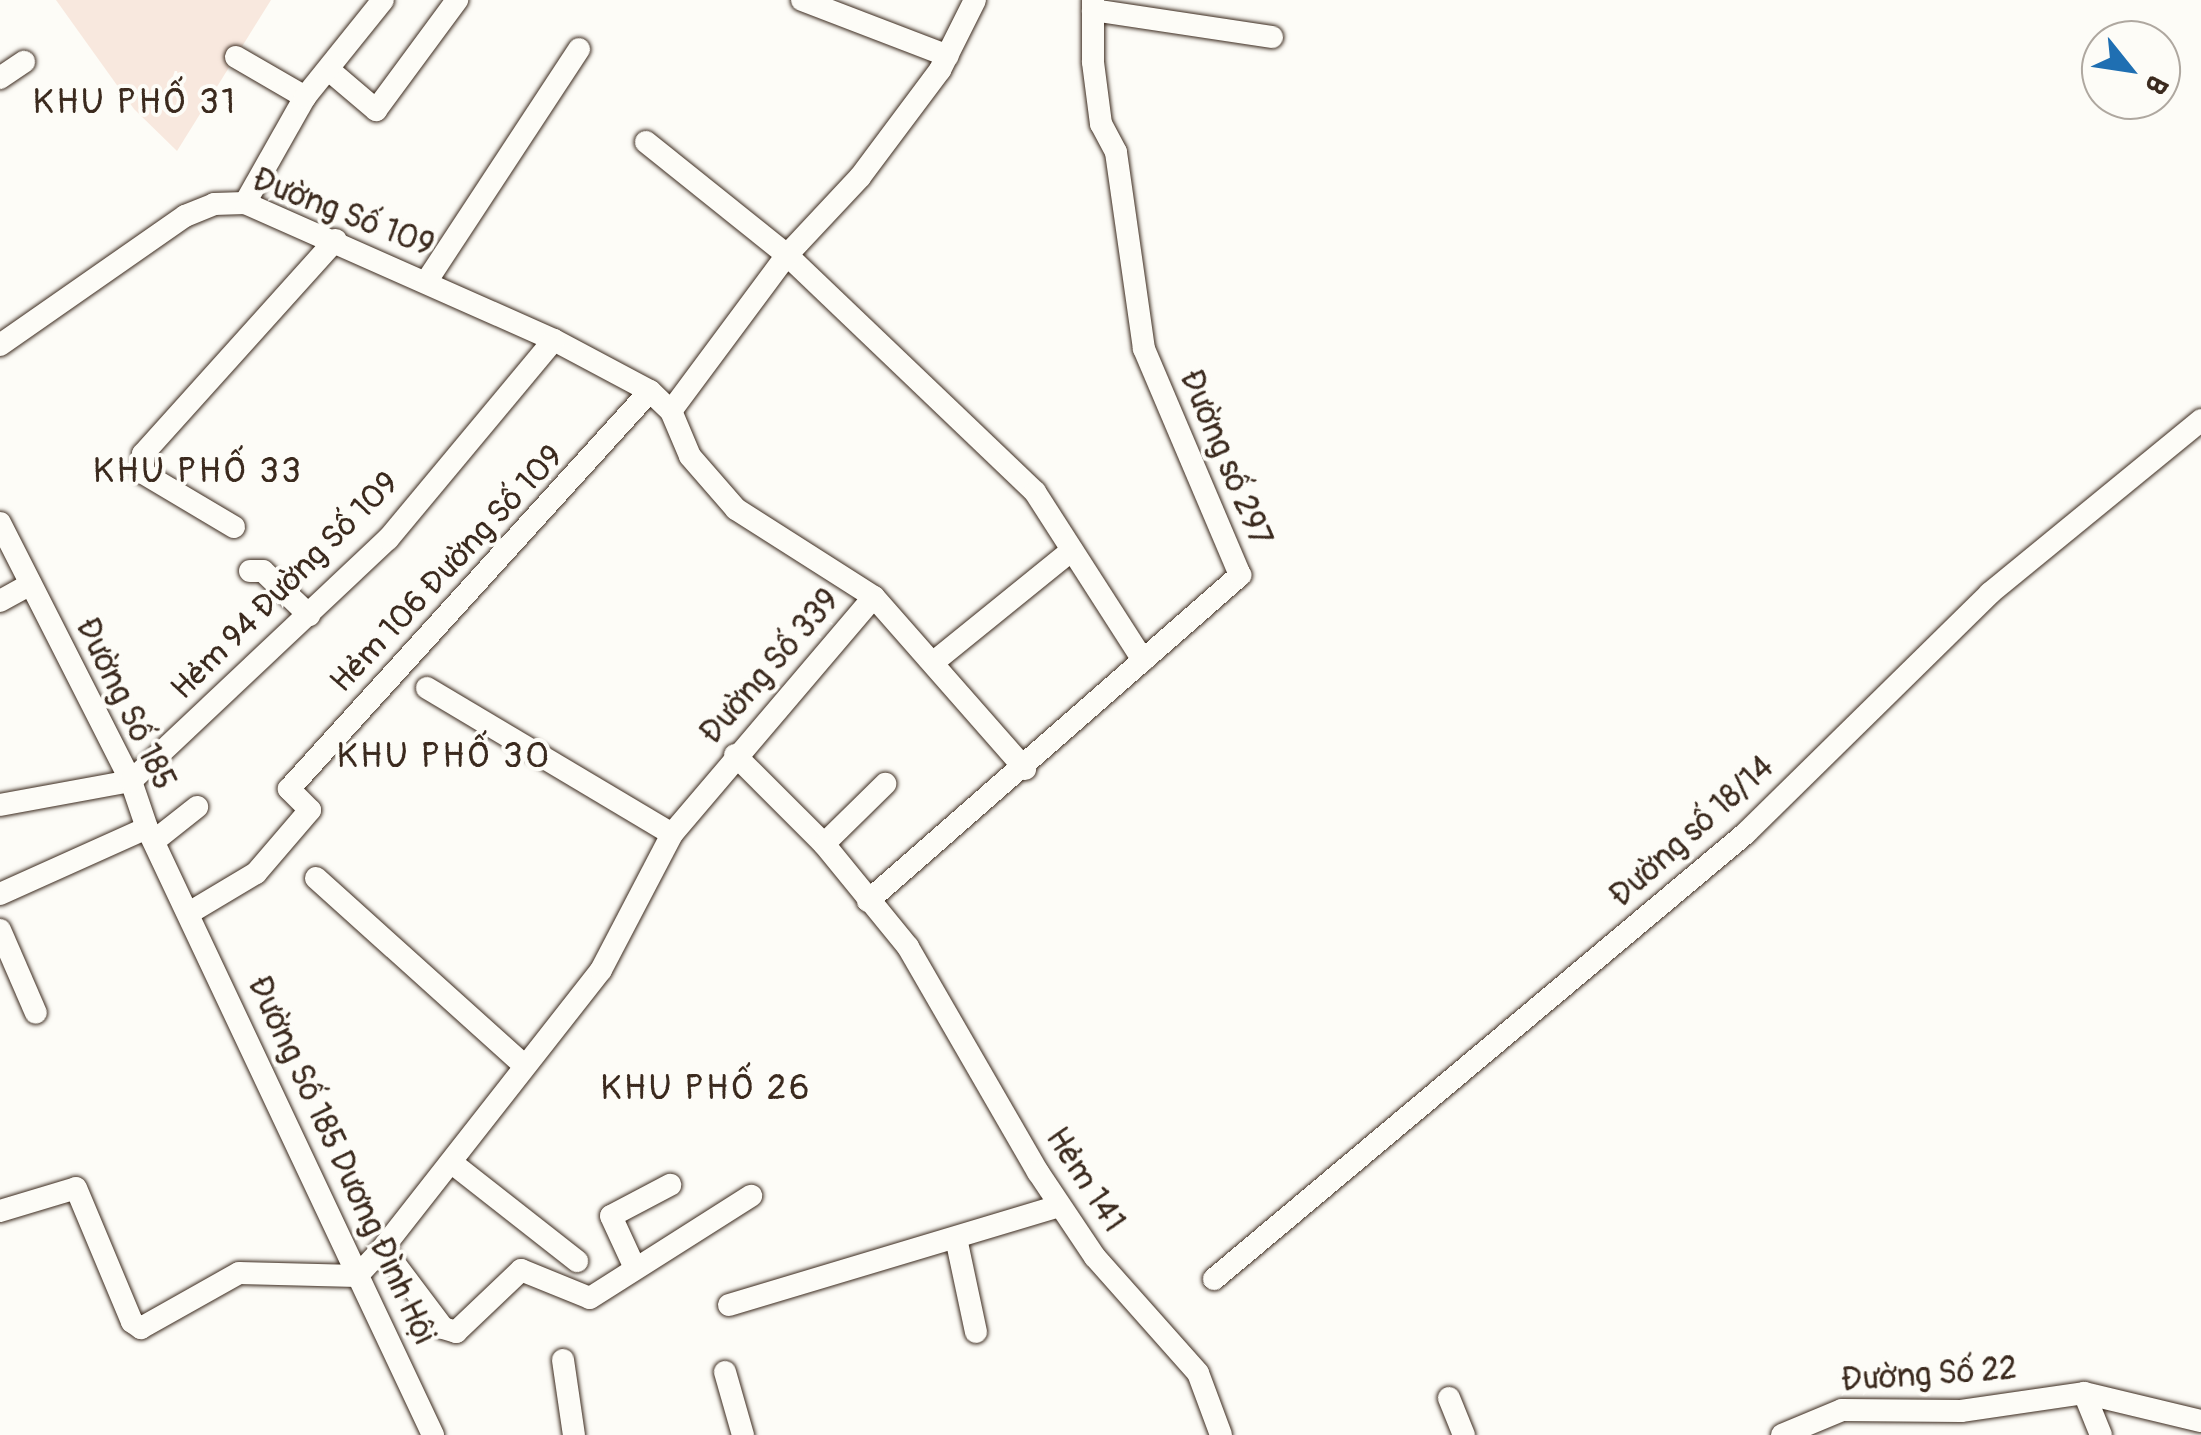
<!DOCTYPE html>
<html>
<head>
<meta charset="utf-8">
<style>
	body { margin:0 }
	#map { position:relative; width:2201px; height:1435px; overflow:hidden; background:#fdfcf7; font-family:Pangolin,sans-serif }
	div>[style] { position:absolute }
	.built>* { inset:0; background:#f8e8de }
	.roads { filter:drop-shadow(0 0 2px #3b2a1e) drop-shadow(0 0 2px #3b2a1e) }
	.minor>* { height:22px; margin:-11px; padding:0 11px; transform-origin:11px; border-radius:11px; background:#fdfcf7 }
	span { translate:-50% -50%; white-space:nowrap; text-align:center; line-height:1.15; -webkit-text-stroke:8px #fdfcf7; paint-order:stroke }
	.street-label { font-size:32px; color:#3b2a1e }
	.neighbourhood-label { font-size:35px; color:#3b2a1e; letter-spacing:2.5px }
	.north { position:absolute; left:2081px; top:20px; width:100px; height:100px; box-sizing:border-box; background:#fdfcf7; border:2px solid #afa8a0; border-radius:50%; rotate:120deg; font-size:28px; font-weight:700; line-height:40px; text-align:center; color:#3b2a1e }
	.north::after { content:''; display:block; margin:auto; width:35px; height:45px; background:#1f6fb2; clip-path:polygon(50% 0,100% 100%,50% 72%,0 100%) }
</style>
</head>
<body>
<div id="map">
	<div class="built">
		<div style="clip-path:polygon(56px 0,271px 0,177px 151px,134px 109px)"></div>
	</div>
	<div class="roads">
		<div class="minor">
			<div style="left:802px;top:0;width:156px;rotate:21deg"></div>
			<div style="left:1093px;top:10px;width:181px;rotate:8.6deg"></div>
			<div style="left:236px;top:57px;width:80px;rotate:30.1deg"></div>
			<div style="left:329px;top:70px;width:62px;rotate:40.4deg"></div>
			<div style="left:376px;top:110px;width:137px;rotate:-53.6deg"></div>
			<div style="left:0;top:78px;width:29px;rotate:-34deg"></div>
			<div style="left:646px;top:142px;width:181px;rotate:38.7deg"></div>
			<div style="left:787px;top:255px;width:343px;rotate:43.7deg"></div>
			<div style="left:1035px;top:492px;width:200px;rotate:57.3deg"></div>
			<div style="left:245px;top:203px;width:122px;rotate:-60.5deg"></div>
			<div style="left:305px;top:97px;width:124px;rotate:-51.2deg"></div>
			<div style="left:428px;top:279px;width:275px;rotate:-56.7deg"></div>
			<div style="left:0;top:345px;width:226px;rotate:-34.9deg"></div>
			<div style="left:185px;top:216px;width:31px;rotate:-22deg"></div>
			<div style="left:214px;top:204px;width:31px;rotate:-2deg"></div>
			<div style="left:245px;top:203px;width:338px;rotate:23.9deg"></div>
			<div style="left:554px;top:340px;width:109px;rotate:28deg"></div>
			<div style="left:650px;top:391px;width:29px;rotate:44deg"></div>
			<div style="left:0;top:523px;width:289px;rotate:63.1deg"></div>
			<div style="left:131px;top:781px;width:50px;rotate:71.2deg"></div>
			<div style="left:147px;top:828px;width:671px;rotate:64.77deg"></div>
			<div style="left:234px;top:527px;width:106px;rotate:-149.3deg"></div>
			<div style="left:143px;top:473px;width:19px;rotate:-90deg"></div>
			<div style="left:143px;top:454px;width:288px;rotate:-48deg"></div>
			<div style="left:250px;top:571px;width:13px"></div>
			<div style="left:263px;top:571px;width:64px;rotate:43.7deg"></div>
			<div style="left:874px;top:597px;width:229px;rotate:48.7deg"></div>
			<div style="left:0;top:601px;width:35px;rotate:-29deg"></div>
			<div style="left:935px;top:661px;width:176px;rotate:-39deg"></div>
			<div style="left:427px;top:688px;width:285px;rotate:30.8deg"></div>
			<div style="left:735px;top:755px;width:126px;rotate:45deg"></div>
			<div style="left:824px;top:844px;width:133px;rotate:50.8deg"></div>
			<div style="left:908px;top:947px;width:260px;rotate:60deg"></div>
			<div style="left:1038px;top:1172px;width:102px;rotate:56.2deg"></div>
			<div style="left:1095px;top:1257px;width:155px;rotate:48.4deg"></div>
			<div style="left:1198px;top:1373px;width:66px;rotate:69.6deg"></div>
			<div style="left:0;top:805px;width:133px;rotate:-10.4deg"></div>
			<div style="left:131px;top:781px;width:353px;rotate:-43.3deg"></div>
			<div style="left:388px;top:539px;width:259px;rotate:-50.2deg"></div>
			<div style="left:154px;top:841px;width:55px;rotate:-38.3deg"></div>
			<div style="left:824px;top:844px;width:86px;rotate:-44.5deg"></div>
			<div style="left:316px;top:878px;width:281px;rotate:42deg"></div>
			<div style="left:0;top:894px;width:161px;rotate:-24.2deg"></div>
			<div style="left:868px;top:901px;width:495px;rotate:-41.2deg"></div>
			<div style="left:1240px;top:575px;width:246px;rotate:-113deg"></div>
			<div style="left:1144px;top:349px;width:199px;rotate:-98.1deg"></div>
			<div style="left:1116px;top:152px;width:32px;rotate:-118deg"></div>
			<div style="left:1101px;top:124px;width:63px;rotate:-97.4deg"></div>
			<div style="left:1093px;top:62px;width:62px;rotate:-90deg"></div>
			<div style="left:189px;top:913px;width:78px;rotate:-30.8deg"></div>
			<div style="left:256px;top:873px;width:83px;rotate:-49.4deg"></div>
			<div style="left:310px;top:810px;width:30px;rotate:-135deg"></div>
			<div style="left:289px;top:789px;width:537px;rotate:-47.79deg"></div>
			<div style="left:0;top:930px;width:90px;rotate:66.6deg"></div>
			<div style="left:452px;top:1163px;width:159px;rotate:38.1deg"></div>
			<div style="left:0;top:1211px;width:79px;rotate:-16.8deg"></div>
			<div style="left:76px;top:1188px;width:145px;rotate:67.3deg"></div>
			<div style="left:132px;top:1322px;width:11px;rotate:34deg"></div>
			<div style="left:141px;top:1328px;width:112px;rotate:-29.3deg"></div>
			<div style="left:239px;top:1273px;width:118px;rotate:1.5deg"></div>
			<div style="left:357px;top:1276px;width:38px;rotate:-47deg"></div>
			<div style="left:383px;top:1248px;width:353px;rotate:-51.9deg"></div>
			<div style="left:601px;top:970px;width:153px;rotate:-62.4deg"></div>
			<div style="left:672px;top:834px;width:311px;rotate:-49.6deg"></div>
			<div style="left:874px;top:597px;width:164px;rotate:-147.5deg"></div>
			<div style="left:736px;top:509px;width:70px;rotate:-131deg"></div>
			<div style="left:690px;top:456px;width:49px;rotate:-112.9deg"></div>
			<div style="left:671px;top:411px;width:194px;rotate:-53.4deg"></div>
			<div style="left:787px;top:255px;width:107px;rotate:-46.9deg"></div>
			<div style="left:860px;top:177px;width:134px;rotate:-53.2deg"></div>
			<div style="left:940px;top:70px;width:78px;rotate:-63.4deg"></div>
			<div style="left:956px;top:1238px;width:96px;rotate:78deg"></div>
			<div style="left:383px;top:1248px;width:100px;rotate:53.1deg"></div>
			<div style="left:443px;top:1328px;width:14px;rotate:17deg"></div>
			<div style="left:456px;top:1332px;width:90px;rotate:-43.6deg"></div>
			<div style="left:521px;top:1270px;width:74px;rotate:22.1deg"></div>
			<div style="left:590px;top:1298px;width:191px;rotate:-32.4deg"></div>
			<div style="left:634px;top:1266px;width:55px;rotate:-114.7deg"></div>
			<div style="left:611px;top:1216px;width:67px;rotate:-27.7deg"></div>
			<div style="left:1214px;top:1279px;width:694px;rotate:-39.97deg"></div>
			<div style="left:1746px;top:833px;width:342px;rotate:-44.5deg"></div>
			<div style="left:1990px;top:593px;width:273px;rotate:-39.3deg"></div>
			<div style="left:729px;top:1305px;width:345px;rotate:-16.7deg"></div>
			<div style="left:563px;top:1360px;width:76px;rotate:81.7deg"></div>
			<div style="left:725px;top:1372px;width:66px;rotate:74.1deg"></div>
			<div style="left:2084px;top:1393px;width:45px;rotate:68deg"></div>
			<div style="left:1449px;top:1398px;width:40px;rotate:68deg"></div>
			<div style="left:1782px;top:1435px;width:65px;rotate:-22.6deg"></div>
			<div style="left:1842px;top:1410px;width:119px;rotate:0.5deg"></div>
			<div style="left:1961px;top:1411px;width:124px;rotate:-8.3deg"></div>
			<div style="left:2084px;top:1393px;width:120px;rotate:13.5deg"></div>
		</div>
	</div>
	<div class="street-label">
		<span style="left:343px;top:213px;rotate:21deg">Đường Số 109</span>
		<span style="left:1225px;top:458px;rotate:67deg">Đường số 297</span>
		<span style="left:447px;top:569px;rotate:-47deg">Hẻm 106 Đường Số 109</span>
		<span style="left:285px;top:586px;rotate:-45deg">Hẻm 94 Đường Số 109</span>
		<span style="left:770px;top:667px;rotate:-49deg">Đường Số 339</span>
		<span style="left:125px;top:704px;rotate:64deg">Đường Số 185</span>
		<span style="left:1692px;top:832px;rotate:-42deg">Đường số 18/14</span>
		<span style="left:341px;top:1160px;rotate:65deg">Đường Số 185 Dương Đình Hội</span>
		<span style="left:1085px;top:1180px;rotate:57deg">Hẻm 141</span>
		<span style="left:1929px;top:1375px;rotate:-4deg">Đường Số 22</span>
	</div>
	<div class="neighbourhood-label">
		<span style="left:135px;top:102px">KHU PHỐ 31</span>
		<span style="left:198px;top:471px">KHU PHỐ 33</span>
		<span style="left:444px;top:756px">KHU PHỐ 30</span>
		<span style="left:706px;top:1088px">KHU PHỐ 26</span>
	</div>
	<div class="north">B</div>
</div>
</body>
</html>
